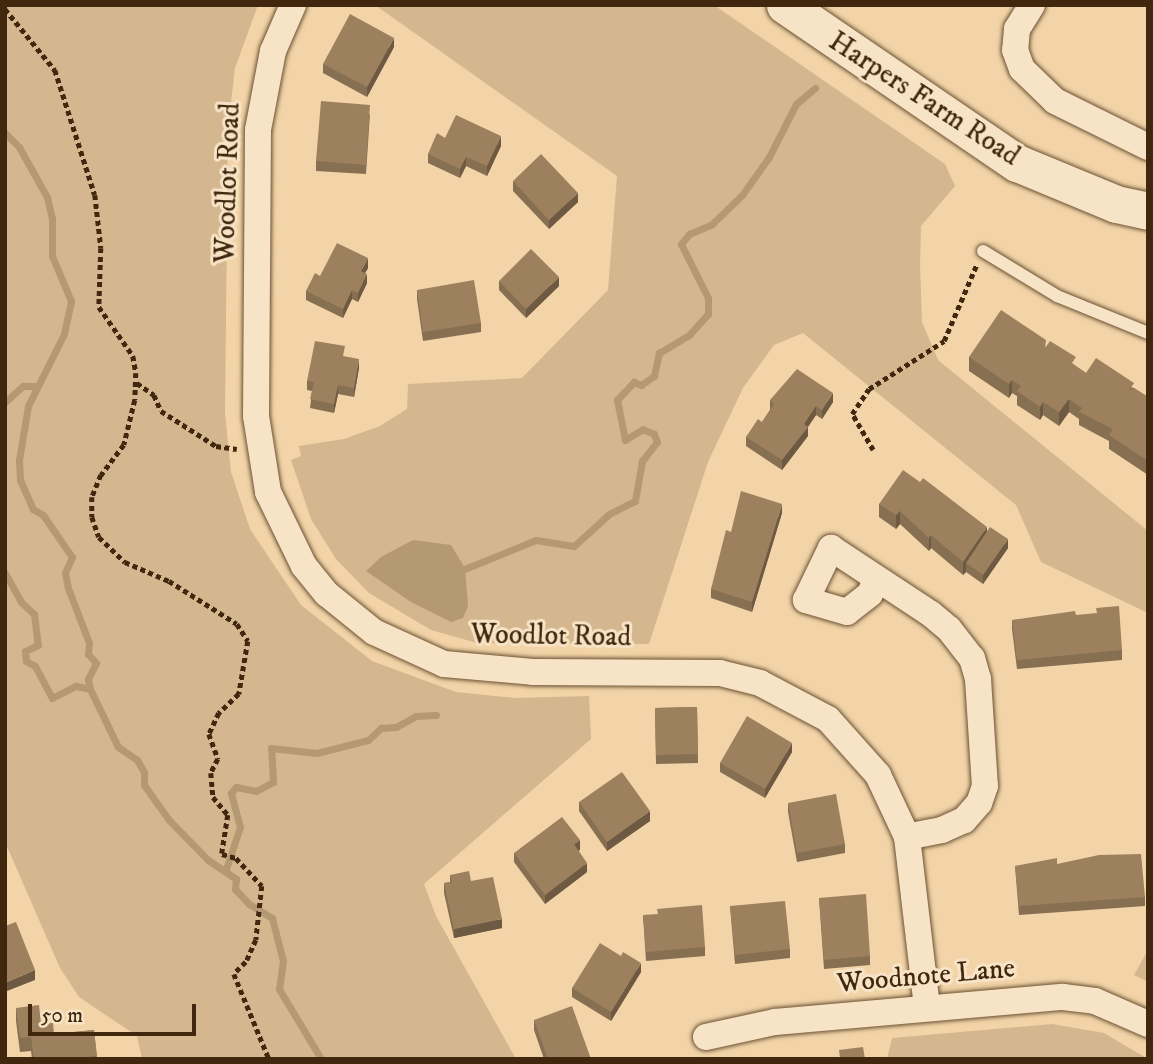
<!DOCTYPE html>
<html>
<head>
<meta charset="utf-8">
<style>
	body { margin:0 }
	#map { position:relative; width:1153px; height:1064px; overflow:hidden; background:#f2d4a8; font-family:"IM FELL DW Pica",serif }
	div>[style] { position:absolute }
	.green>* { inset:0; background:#d4b78e }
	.water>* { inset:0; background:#b59973 }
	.stream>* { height:7px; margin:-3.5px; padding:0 3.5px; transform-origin:3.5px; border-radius:3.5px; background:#b59973 }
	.path>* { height:4.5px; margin-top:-2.25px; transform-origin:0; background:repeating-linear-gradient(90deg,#40270d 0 5px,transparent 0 8.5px) }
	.roads { filter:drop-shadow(0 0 2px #6c5234) drop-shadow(0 0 2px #6c5234) }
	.service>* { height:12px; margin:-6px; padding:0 6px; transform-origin:6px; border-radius:6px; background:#f7e3c6 }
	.minor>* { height:26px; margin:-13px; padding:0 13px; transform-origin:13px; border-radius:13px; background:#f7e3c6 }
	.secondary>* { height:37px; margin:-18.5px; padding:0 18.5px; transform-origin:18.5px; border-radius:18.5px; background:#f7e3c6 }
	.wall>* { inset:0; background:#876f51 }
	.shaded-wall>* { inset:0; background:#6e5a42 }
	.building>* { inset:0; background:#9d815e }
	span { translate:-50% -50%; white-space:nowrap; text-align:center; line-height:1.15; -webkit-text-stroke:6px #f7e3c6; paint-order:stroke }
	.street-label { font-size:28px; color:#40270d }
	.frame { position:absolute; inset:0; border:7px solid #40270d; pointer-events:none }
	.scale { position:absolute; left:28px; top:1004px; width:168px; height:32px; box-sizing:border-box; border:4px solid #40270d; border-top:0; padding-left:9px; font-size:21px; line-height:24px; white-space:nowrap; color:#40270d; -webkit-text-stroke:5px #f7e3c6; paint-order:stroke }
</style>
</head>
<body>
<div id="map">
	<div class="green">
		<div style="clip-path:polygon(5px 5px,258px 5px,235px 68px,228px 128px,225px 413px,231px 472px,250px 529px,301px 605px,372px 661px,456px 692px,516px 698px,589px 696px,591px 739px,424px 884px,436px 916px,516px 1059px,142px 1059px,137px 1036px,79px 997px,60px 968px,5px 842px)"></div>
		<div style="clip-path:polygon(375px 5px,714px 5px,945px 164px,955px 186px,921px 226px,920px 264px,922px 322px,938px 360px,1148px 531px,1148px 613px,1041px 562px,1016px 505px,803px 333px,774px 345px,743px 388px,708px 462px,649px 644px,477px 643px,431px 630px,369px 593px,336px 559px,311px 519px,291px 460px,301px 456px,299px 446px,344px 439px,380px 426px,407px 409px,408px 384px,522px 378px,608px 290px,617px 176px)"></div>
		<div style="clip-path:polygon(1148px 950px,1148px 982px,1134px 975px)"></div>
		<div style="clip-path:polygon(1052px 1024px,1104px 1033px,1148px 1059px,887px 1059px,892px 1038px)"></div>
	</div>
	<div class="water">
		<div style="clip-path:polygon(413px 540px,451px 545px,465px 568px,468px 606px,463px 618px,451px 622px,411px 602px,366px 571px,381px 557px)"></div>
	</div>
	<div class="stream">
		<div style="left:5px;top:133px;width:20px;rotate:45deg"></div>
		<div style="left:19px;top:147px;width:57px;rotate:60.8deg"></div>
		<div style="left:47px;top:197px;width:22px;rotate:77deg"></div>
		<div style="left:52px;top:218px;width:38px;rotate:90deg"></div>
		<div style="left:52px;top:256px;width:49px;rotate:67.1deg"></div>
		<div style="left:71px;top:301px;width:34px;rotate:102deg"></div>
		<div style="left:64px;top:334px;width:80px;rotate:116.6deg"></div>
		<div style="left:28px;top:406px;width:55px;rotate:99.5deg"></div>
		<div style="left:19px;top:460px;width:20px;rotate:87deg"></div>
		<div style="left:20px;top:480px;width:32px;rotate:66deg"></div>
		<div style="left:33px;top:509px;width:12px;rotate:31deg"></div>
		<div style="left:43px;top:515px;width:51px;rotate:55.4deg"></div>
		<div style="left:72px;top:557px;width:17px;rotate:114deg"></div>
		<div style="left:65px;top:573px;width:15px;rotate:79deg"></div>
		<div style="left:68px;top:588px;width:59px;rotate:69.1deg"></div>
		<div style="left:89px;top:643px;width:11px;rotate:95deg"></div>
		<div style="left:88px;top:654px;width:12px;rotate:48deg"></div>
		<div style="left:96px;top:663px;width:18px;rotate:117deg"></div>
		<div style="left:88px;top:679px;width:10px;rotate:79deg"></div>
		<div style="left:90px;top:689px;width:64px;rotate:64.2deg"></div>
		<div style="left:118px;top:747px;width:23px;rotate:34deg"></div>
		<div style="left:137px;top:760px;width:14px;rotate:60deg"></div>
		<div style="left:144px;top:772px;width:13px;rotate:90deg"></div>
		<div style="left:144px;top:785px;width:43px;rotate:54.5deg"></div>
		<div style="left:169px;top:820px;width:56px;rotate:45.7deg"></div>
		<div style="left:208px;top:860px;width:34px;rotate:34deg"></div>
		<div style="left:236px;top:879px;width:10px;rotate:96deg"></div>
		<div style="left:235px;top:889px;width:21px;rotate:47deg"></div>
		<div style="left:249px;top:904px;width:27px;rotate:31deg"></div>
		<div style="left:272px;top:918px;width:44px;rotate:75.7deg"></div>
		<div style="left:283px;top:961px;width:28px;rotate:98deg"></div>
		<div style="left:279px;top:989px;width:82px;rotate:59deg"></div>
		<div style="left:5px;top:402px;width:24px;rotate:-42deg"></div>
		<div style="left:23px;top:386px;width:13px"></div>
		<div style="left:457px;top:572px;width:85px;rotate:-22.1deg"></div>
		<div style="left:536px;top:540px;width:38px;rotate:9deg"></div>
		<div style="left:574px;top:546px;width:47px;rotate:-42.4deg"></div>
		<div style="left:609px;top:514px;width:29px;rotate:-27deg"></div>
		<div style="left:635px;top:501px;width:41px;rotate:-80.1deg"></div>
		<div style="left:642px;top:461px;width:24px;rotate:-52deg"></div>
		<div style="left:657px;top:442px;width:9px;rotate:-111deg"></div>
		<div style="left:654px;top:434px;width:12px;rotate:-156deg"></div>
		<div style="left:643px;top:429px;width:21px;rotate:149deg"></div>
		<div style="left:625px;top:440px;width:41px;rotate:-101.3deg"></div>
		<div style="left:617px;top:400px;width:25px;rotate:-47deg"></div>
		<div style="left:634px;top:382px;width:8px;rotate:23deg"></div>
		<div style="left:641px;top:385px;width:16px;rotate:-35deg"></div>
		<div style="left:654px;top:376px;width:24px;rotate:-78deg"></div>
		<div style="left:659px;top:353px;width:35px;rotate:-31deg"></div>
		<div style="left:689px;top:335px;width:28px;rotate:-48deg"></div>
		<div style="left:708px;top:314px;width:16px;rotate:-90deg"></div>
		<div style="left:708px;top:298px;width:60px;rotate:-116.6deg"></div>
		<div style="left:681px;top:244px;width:13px;rotate:-51deg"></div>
		<div style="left:689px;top:234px;width:25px;rotate:-23deg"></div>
		<div style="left:712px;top:224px;width:42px;rotate:-44deg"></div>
		<div style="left:742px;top:195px;width:47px;rotate:-54.6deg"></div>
		<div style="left:769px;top:157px;width:59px;rotate:-63deg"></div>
		<div style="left:796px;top:104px;width:25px;rotate:-40deg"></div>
		<div style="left:5px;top:573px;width:33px;rotate:61deg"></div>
		<div style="left:21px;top:602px;width:18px;rotate:43deg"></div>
		<div style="left:34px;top:614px;width:31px;rotate:83deg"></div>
		<div style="left:38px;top:645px;width:14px;rotate:155deg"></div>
		<div style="left:25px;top:651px;width:10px;rotate:84deg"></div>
		<div style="left:26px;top:661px;width:10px;rotate:29deg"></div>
		<div style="left:35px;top:666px;width:36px;rotate:62deg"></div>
		<div style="left:52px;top:698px;width:27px;rotate:-27deg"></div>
		<div style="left:76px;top:686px;width:14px;rotate:12deg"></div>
		<div style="left:226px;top:869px;width:44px;rotate:-71.6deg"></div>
		<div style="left:240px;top:827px;width:35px;rotate:-105deg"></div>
		<div style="left:231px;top:793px;width:8px;rotate:-50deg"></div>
		<div style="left:236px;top:787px;width:20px;rotate:11deg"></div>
		<div style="left:256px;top:791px;width:19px;rotate:-28deg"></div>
		<div style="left:273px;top:782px;width:34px;rotate:-93deg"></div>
		<div style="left:271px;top:748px;width:46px;rotate:6.2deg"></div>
		<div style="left:317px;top:753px;width:53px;rotate:-14.3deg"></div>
		<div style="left:368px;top:740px;width:18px;rotate:-43deg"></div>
		<div style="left:381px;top:728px;width:15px;rotate:-4deg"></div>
		<div style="left:396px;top:727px;width:23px;rotate:-29deg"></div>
		<div style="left:416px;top:716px;width:20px;rotate:-3deg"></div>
	</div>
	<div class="path">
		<div style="left:5px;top:9px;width:79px;rotate:50.7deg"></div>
		<div style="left:55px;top:70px;width:131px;rotate:72.3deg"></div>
		<div style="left:95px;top:195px;width:53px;rotate:83.5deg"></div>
		<div style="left:101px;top:248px;width:59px;rotate:91.9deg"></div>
		<div style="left:99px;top:307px;width:60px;rotate:55.2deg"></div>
		<div style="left:133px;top:356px;width:17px;rotate:80deg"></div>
		<div style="left:136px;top:373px;width:27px;rotate:92deg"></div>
		<div style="left:135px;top:400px;width:46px;rotate:103.7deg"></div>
		<div style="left:124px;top:445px;width:38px;rotate:127deg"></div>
		<div style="left:101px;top:475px;width:24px;rotate:112deg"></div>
		<div style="left:92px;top:497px;width:20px;rotate:90deg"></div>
		<div style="left:92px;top:517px;width:21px;rotate:71deg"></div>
		<div style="left:99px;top:537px;width:36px;rotate:44deg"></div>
		<div style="left:125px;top:562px;width:48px;rotate:23.4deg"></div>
		<div style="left:169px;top:581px;width:80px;rotate:32.3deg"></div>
		<div style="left:237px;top:624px;width:20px;rotate:57deg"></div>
		<div style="left:248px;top:641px;width:54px;rotate:99.6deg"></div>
		<div style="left:239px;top:694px;width:28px;rotate:136deg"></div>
		<div style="left:219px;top:713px;width:23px;rotate:115deg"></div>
		<div style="left:209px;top:734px;width:27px;rotate:70deg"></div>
		<div style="left:218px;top:759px;width:16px;rotate:117deg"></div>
		<div style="left:211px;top:773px;width:24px;rotate:85deg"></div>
		<div style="left:213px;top:797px;width:23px;rotate:50deg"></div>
		<div style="left:228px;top:815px;width:39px;rotate:99deg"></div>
		<div style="left:222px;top:854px;width:15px;rotate:16deg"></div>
		<div style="left:236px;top:858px;width:38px;rotate:47deg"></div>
		<div style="left:262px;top:886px;width:54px;rotate:96.3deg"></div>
		<div style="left:256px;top:940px;width:24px;rotate:114deg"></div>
		<div style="left:246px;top:962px;width:17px;rotate:135deg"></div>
		<div style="left:234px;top:974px;width:92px;rotate:67.6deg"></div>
		<div style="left:137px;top:383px;width:21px;rotate:35deg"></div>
		<div style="left:154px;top:395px;width:17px;rotate:66deg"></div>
		<div style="left:161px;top:411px;width:65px;rotate:32.5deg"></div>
		<div style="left:216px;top:446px;width:21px;rotate:8deg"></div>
		<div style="left:873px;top:450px;width:42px;rotate:-120.3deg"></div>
		<div style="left:852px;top:414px;width:30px;rotate:-56deg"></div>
		<div style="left:869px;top:389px;width:89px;rotate:-32.6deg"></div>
		<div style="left:944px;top:341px;width:82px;rotate:-66.9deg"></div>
	</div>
	<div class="roads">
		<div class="service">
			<div style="left:983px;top:251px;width:87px;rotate:31.3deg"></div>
			<div style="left:1057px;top:296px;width:98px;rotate:22.1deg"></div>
		</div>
		<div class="minor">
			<div style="left:293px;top:5px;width:50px;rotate:113.5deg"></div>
			<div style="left:273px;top:51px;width:80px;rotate:100.8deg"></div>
			<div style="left:258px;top:130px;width:286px;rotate:90.4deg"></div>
			<div style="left:256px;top:416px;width:77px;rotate:81deg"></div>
			<div style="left:268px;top:492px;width:82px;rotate:64.1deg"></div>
			<div style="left:304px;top:566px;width:36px;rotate:51deg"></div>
			<div style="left:327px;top:594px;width:60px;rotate:39deg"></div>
			<div style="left:374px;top:632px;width:77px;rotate:24.6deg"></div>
			<div style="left:444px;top:664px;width:89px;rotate:5.1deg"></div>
			<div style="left:533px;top:672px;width:187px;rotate:0.3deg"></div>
			<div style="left:720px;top:673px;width:41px;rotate:14deg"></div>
			<div style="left:760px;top:683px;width:77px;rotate:27.9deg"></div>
			<div style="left:828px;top:719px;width:75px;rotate:48.2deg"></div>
			<div style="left:878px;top:775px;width:68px;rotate:64.9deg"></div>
			<div style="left:907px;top:837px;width:172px;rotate:83.3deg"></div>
			<div style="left:1032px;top:5px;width:28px;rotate:122deg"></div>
			<div style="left:1017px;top:29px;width:21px;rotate:95deg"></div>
			<div style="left:1015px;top:50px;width:20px;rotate:70deg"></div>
			<div style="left:1022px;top:69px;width:46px;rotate:44.1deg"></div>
			<div style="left:1055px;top:101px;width:104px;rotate:26.3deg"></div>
			<div style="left:876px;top:579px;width:16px;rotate:112deg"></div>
			<div style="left:870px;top:594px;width:29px;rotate:142deg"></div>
			<div style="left:847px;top:612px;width:43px;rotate:-163.7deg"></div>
			<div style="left:806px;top:600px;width:58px;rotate:-64.3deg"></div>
			<div style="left:831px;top:548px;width:120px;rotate:33.4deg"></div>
			<div style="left:931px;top:614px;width:23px;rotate:40deg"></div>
			<div style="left:949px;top:629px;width:37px;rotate:52deg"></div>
			<div style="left:972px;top:658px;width:22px;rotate:74deg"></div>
			<div style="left:978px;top:679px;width:107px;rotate:86.3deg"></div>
			<div style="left:985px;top:786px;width:18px;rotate:109deg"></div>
			<div style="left:979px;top:803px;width:23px;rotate:131deg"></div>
			<div style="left:964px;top:820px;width:24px;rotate:156deg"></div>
			<div style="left:942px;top:830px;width:36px;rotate:169deg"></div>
			<div style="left:706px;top:1037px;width:71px;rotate:-12.3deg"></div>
			<div style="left:775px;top:1022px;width:289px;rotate:-5deg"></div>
			<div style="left:1063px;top:997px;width:32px;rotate:7deg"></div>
			<div style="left:1095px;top:1001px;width:58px;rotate:23.5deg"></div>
		</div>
		<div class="secondary">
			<div style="left:785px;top:5px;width:281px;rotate:34.3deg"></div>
			<div style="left:1017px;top:163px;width:107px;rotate:22.5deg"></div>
			<div style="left:1116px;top:204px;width:33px;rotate:12deg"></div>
		</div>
	</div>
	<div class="wall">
		<div style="clip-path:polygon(394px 47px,367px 97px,323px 73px,323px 64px)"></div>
		<div style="clip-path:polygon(370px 114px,366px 174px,316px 171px,316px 161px)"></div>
		<div style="clip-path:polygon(445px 138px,501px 146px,487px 176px,466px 166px,460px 178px,428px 163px,428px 154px)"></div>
		<div style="clip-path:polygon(513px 181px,578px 202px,549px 229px,513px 191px)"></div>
		<div style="clip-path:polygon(368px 268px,365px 273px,367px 283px,358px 302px,352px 299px,343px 318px,306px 300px,306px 291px,320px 276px)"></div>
		<div style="clip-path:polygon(499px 281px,559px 286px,526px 318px,499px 290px)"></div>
		<div style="clip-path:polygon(417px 290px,481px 323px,481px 332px,423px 341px,417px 299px)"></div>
		<div style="clip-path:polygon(1046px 347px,1086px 373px,1134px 388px,1148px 397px,1148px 475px,1109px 449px,1109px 441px,1079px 425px,1079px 419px,1069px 412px,1059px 426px,1043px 415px,1040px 420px,1017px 405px,1017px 396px,1012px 393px,1009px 398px,969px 371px,969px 357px)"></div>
		<div style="clip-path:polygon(345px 357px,359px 368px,354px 397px,338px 394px,334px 413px,310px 408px,312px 391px,307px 390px,307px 381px)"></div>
		<div style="clip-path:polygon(770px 400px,833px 402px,822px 419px,816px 415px,808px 427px,808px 436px,782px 470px,746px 446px,746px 437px,762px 422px,770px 410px)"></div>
		<div style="clip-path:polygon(879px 504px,987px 532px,1008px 548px,983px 584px,966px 572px,963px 575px,931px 548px,929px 551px,900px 524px,896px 529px,879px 517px)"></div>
		<div style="clip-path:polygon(782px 513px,752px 612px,711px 598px,711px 589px)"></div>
		<div style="clip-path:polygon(1076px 615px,1122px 650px,1122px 660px,1017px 669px,1012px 629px,1012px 620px)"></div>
		<div style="clip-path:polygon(697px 707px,698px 763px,656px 764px,655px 708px)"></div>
		<div style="clip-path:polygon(792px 752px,765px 798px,720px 772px,720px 763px)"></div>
		<div style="clip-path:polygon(579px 802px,650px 821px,607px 851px,579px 811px)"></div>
		<div style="clip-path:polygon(788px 803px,845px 844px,845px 853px,797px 862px,788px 812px)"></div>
		<div style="clip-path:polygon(578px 850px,587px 872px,545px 904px,514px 862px,514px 853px,580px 850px)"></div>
		<div style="clip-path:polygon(1057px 864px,1145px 897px,1145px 906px,1019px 915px,1015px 866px)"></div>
		<div style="clip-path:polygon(450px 875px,471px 881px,502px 928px,454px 938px,444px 893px,444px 883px,450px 882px)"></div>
		<div style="clip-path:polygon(819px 898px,870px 956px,870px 965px,824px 969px)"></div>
		<div style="clip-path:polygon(730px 906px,790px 949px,790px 958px,735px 964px)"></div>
		<div style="clip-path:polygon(643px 915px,705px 947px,705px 956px,646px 961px)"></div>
		<div style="clip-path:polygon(621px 956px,641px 972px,611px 1021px,572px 997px,572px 988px)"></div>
		<div style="clip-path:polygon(16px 1008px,54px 1034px,94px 1030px,97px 1059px,32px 1059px,31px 1051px,20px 1052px,16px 1021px)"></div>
		<div style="clip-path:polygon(534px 1020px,591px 1059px,544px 1059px,534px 1030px)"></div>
	</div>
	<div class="shaded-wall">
		<div style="clip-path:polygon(394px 38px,394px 47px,367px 97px,367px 87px)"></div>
		<div style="clip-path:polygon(501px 136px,501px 146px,487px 176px,487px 166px)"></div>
		<div style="clip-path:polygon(466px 157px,466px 166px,460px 178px,460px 169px)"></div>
		<div style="clip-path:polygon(578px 193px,578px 202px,549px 229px,549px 220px)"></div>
		<div style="clip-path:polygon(368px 258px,368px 268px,361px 280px,361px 271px)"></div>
		<div style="clip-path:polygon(367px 274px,367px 283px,358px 302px,358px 293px)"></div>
		<div style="clip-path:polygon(559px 277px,559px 286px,526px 318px,526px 309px)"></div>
		<div style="clip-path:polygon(352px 290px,352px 299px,343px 318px,343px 309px)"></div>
		<div style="clip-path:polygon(359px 359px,359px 368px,354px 397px,354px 388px)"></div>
		<div style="clip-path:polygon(1012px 380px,1012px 393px,1009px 398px,1009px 384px)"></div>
		<div style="clip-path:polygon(338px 385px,338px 394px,334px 413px,334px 404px)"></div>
		<div style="clip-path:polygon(833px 393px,833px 402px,822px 419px,822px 410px)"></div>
		<div style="clip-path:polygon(1069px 399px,1069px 412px,1059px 426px,1059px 412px)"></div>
		<div style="clip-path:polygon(1043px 402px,1043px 415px,1040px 420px,1040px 407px)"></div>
		<div style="clip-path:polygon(816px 406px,816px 415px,805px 431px,808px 427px,808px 436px,782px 470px,782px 460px,804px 424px)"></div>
		<div style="clip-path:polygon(782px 504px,782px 513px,752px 612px,752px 602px)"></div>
		<div style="clip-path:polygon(900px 511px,900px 524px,896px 529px,896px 515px)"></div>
		<div style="clip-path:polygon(987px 527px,987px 540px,966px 563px,966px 572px,963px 575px,963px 562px)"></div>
		<div style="clip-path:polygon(931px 535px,931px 548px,929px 551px,929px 538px)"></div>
		<div style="clip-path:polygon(1008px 539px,1008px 548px,983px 584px,983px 575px)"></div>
		<div style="clip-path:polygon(792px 743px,792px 752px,765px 798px,765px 789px)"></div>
		<div style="clip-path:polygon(650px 811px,650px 821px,607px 851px,607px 842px)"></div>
		<div style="clip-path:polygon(580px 840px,580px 850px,574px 854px,574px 844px)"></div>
		<div style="clip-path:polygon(587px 863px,587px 872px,545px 904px,545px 895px)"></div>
		<div style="clip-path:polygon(502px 919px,502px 928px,454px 938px,454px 929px)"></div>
		<div style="clip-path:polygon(641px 963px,641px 972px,611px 1021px,611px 1012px)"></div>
		<div style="clip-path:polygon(35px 970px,35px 980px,7px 991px,7px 982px)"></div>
	</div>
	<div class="building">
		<div style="clip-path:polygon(350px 14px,394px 38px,367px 87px,323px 64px)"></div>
		<div style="clip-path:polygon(321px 101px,370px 105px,366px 165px,316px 161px)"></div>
		<div style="clip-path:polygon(456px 115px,501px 136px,487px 166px,466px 157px,460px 169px,428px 154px,437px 133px,445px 138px)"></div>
		<div style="clip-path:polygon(541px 154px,578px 193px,549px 220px,513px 181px)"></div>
		<div style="clip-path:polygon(337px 243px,368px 258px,361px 271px,367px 274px,358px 293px,352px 290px,343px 309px,306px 291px,315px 273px,320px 276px)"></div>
		<div style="clip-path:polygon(531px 249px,559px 277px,526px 309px,499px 281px)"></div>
		<div style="clip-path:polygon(474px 280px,481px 323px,423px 332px,417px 290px)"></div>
		<div style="clip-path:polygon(1001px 310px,1046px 340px,1045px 348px,1050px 341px,1076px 357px,1072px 363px,1086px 373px,1096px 358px,1134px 383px,1129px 391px,1134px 388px,1148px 397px,1148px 461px,1109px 435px,1113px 429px,1079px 412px,1082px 408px,1069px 399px,1059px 412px,1043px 402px,1040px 407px,1017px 391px,1021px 386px,1012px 380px,1009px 384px,969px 357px)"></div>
		<div style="clip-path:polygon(315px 341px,345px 346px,343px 356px,359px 359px,354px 388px,338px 385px,334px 404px,310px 399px,314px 382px,307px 381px)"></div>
		<div style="clip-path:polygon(797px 369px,833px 393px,822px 410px,816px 406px,804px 424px,808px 427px,782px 460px,746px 437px,758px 419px,762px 422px,774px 404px,770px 400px)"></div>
		<div style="clip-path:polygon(903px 470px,920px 482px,923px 478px,987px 527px,963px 562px,931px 535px,929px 538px,900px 511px,896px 515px,879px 504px)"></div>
		<div style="clip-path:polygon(741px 491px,782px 504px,752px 602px,711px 589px,726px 530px,731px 532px)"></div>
		<div style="clip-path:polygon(990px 527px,1008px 539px,983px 575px,966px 563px)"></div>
		<div style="clip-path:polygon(1119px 606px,1122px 650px,1017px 660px,1012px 620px,1075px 611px,1076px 615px,1097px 613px,1096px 608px)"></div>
		<div style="clip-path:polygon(697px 707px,698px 754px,656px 755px,655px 708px)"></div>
		<div style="clip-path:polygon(747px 716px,792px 743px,765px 789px,720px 763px)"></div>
		<div style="clip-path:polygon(622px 772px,650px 811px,607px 842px,579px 802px)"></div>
		<div style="clip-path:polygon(836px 794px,845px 844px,797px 853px,788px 803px)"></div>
		<div style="clip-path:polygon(562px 817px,580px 840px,574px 844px,587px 863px,545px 895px,514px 853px)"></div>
		<div style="clip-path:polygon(1141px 854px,1145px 897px,1019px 906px,1015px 866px,1057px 858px,1057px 864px,1099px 855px)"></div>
		<div style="clip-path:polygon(469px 871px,471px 881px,493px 877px,502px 919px,454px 929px,444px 883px,452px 882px,450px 875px)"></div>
		<div style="clip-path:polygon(866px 894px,870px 956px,824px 960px,819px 898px)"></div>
		<div style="clip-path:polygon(785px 901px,790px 949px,735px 955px,730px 906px)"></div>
		<div style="clip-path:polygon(702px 905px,705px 947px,646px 952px,643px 915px,658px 914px,657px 909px)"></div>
		<div style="clip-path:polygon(16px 922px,35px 970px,7px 982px,5px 977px,5px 926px)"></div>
		<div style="clip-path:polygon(600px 943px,621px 956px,623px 952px,641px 963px,611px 1012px,572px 988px)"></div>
		<div style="clip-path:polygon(39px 1005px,41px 1024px,53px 1023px,54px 1034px,94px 1030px,97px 1056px,87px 1057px,87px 1059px,34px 1059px,31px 1037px,20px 1038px,16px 1008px)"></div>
		<div style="clip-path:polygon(572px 1006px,591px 1059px,548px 1059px,534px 1020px)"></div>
		<div style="clip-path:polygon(863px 1047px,865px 1059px,830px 1059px,840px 1058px,839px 1050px)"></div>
	</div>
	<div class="street-label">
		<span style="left:924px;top:99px;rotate:33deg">Harpers Farm Road</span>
		<span style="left:228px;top:183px;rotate:-88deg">Woodlot Road</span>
		<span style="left:551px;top:636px;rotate:1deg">Woodlot Road</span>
		<span style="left:926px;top:976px;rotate:-5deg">Woodnote Lane</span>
	</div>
	<div class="frame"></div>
	<div class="scale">50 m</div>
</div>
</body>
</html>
